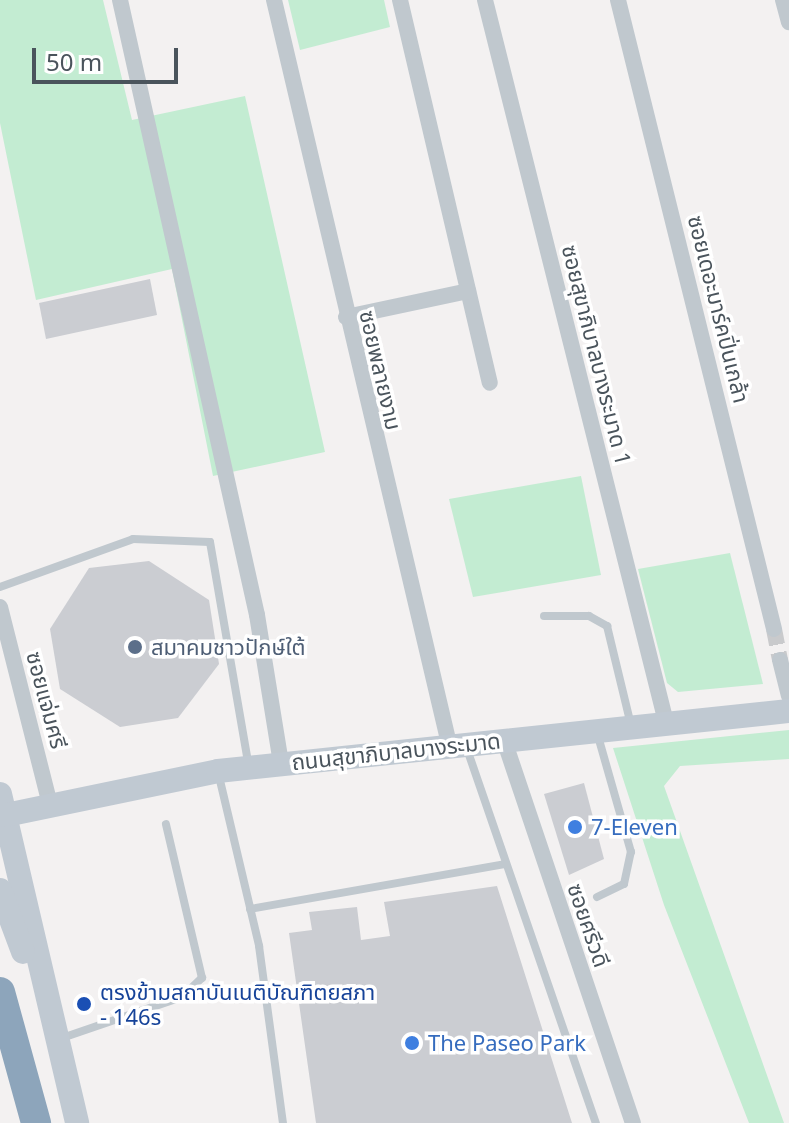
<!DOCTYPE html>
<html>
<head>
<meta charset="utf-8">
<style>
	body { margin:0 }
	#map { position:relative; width:789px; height:1123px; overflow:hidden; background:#f3f1f1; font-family:"Noto Sans","Noto Sans Thai",sans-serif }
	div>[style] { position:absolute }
	.green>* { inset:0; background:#c3ecd2 }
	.building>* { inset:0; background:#cbcdd2 }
	.street-tunnel>* { height:16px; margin-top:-8px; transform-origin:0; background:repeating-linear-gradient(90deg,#c9cacc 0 16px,transparent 0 24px) }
	.lane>* { height:8px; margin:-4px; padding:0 4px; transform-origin:4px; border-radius:4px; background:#c0c8ce }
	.street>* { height:16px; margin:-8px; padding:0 8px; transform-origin:8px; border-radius:8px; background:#c0c8ce }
	.secondary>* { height:24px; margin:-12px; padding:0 12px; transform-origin:12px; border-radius:12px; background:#c0c9d2 }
	.highway>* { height:30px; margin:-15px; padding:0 15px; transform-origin:15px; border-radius:15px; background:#8da5bb }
	.dots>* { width:22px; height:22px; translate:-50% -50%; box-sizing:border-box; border:4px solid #fff; border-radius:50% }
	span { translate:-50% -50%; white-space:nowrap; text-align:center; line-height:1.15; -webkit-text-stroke:7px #fff; paint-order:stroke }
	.street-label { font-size:22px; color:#4a545c }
	.service-label { font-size:22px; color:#4e5e75 }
	.left { translate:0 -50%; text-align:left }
	.shop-label { font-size:22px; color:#366cbe }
	.transit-label { font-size:22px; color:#164399 }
	.scale { position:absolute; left:32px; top:48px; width:146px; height:36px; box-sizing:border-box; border:4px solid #4a545c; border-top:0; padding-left:10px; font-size:24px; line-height:28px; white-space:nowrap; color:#4a545c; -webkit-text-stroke:6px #fff; paint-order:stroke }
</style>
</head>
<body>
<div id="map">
	<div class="green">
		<div style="clip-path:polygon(0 0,103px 0,132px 120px,245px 96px,325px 452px,213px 476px,172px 269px,36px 300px,0 123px)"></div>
		<div style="clip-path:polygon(288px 0,384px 0,390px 27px,300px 50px)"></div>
		<div style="clip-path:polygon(581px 476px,601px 575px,473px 597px,449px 499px)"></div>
		<div style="clip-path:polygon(730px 553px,763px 684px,678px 692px,667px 683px,638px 569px)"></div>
		<div style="clip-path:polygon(789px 730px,789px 759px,680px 766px,664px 786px,784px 1123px,749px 1123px,664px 905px,613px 748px)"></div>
	</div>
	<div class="building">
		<div style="clip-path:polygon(150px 279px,157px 315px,46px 339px,39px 303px)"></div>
		<div style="clip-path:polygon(149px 561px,209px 600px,219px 664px,178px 718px,120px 727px,60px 689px,50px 629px,89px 568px)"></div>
		<div style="clip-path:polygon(584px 783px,604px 859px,569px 875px,544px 794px)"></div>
		<div style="clip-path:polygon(497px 886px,572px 1123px,316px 1123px,289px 933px,312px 930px,309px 912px,357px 907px,361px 940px,390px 936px,384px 902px)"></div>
	</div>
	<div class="street-tunnel">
		<div style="left:774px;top:629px;width:32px;rotate:79deg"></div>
	</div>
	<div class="lane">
		<div style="left:0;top:587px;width:141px;rotate:-19.8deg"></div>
		<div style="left:133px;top:539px;width:77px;rotate:2.2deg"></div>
		<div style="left:210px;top:542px;width:224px;rotate:80.2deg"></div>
		<div style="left:544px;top:616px;width:45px"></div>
		<div style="left:589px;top:616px;width:21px;rotate:29deg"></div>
		<div style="left:607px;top:626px;width:102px;rotate:76.4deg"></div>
		<div style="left:467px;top:749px;width:396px;rotate:71deg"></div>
		<div style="left:218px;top:772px;width:179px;rotate:76.7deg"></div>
		<div style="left:259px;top:946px;width:179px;rotate:82.3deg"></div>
		<div style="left:597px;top:897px;width:30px;rotate:-26deg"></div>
		<div style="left:624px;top:884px;width:33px;rotate:-78deg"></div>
		<div style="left:631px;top:852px;width:121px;rotate:-105.9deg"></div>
		<div style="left:250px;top:909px;width:260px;rotate:-10deg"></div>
		<div style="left:59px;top:1039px;width:130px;rotate:-18.9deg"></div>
		<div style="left:182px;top:997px;width:28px;rotate:-44deg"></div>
		<div style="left:202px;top:978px;width:158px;rotate:-103.2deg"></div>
	</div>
	<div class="street">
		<div style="left:120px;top:0;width:630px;rotate:77.44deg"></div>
		<div style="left:257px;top:615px;width:150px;rotate:80.8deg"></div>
		<div style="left:274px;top:0;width:768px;rotate:76.76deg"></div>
		<div style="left:400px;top:0;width:393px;rotate:76.8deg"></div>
		<div style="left:485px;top:0;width:744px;rotate:75.93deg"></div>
		<div style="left:618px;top:0;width:648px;rotate:76.07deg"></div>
		<div style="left:783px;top:0;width:23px;rotate:75deg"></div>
		<div style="left:346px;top:317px;width:125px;rotate:-12deg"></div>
		<div style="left:0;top:607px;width:203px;rotate:75.8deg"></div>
		<div style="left:780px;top:660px;width:37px;rotate:76deg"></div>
		<div style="left:504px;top:740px;width:404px;rotate:71.4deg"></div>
	</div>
	<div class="secondary">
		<div style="left:0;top:794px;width:338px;rotate:76.8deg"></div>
		<div style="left:6px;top:815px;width:217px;rotate:-11.7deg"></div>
		<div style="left:218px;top:771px;width:574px;rotate:-6deg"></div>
		<div style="left:0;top:890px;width:66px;rotate:69.6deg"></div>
	</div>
	<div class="highway">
		<div style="left:0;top:992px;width:136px;rotate:74.6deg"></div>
	</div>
	<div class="dots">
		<div style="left:135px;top:647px;background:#5c6f8a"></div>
		<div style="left:575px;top:827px;background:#3f7fe0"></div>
		<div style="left:84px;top:1004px;background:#1a4fb4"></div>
		<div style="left:412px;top:1043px;background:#3f7fe0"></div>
	</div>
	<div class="street-label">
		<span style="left:719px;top:309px;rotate:76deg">ซอยเดอะมาร์คปิ่นเกล้า</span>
		<span style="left:597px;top:355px;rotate:76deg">ซอยสุขาภิบาลบางระมาด 1</span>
		<span style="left:381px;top:370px;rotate:77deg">ซอยพลายงาม</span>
		<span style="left:47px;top:700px;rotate:75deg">ซอยแจ่มศรี</span>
		<span style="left:396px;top:751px;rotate:-6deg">ถนนสุขาภิบาลบางระมาด</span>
		<span style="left:589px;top:925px;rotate:71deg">ซอยศรีวดี</span>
	</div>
	<div class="service-label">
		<span class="left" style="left:151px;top:647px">สมาคมชาวปักษ์ใต้</span>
	</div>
	<div class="shop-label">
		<span class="left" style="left:591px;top:827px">7-Eleven</span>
		<span class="left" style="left:428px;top:1043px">The Paseo Park</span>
	</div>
	<div class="transit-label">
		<span class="left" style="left:100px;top:1004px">ตรงข้ามสถาบันเนติบัณฑิตยสภา<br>- 146ร</span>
	</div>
	<div class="scale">50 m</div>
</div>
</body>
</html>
